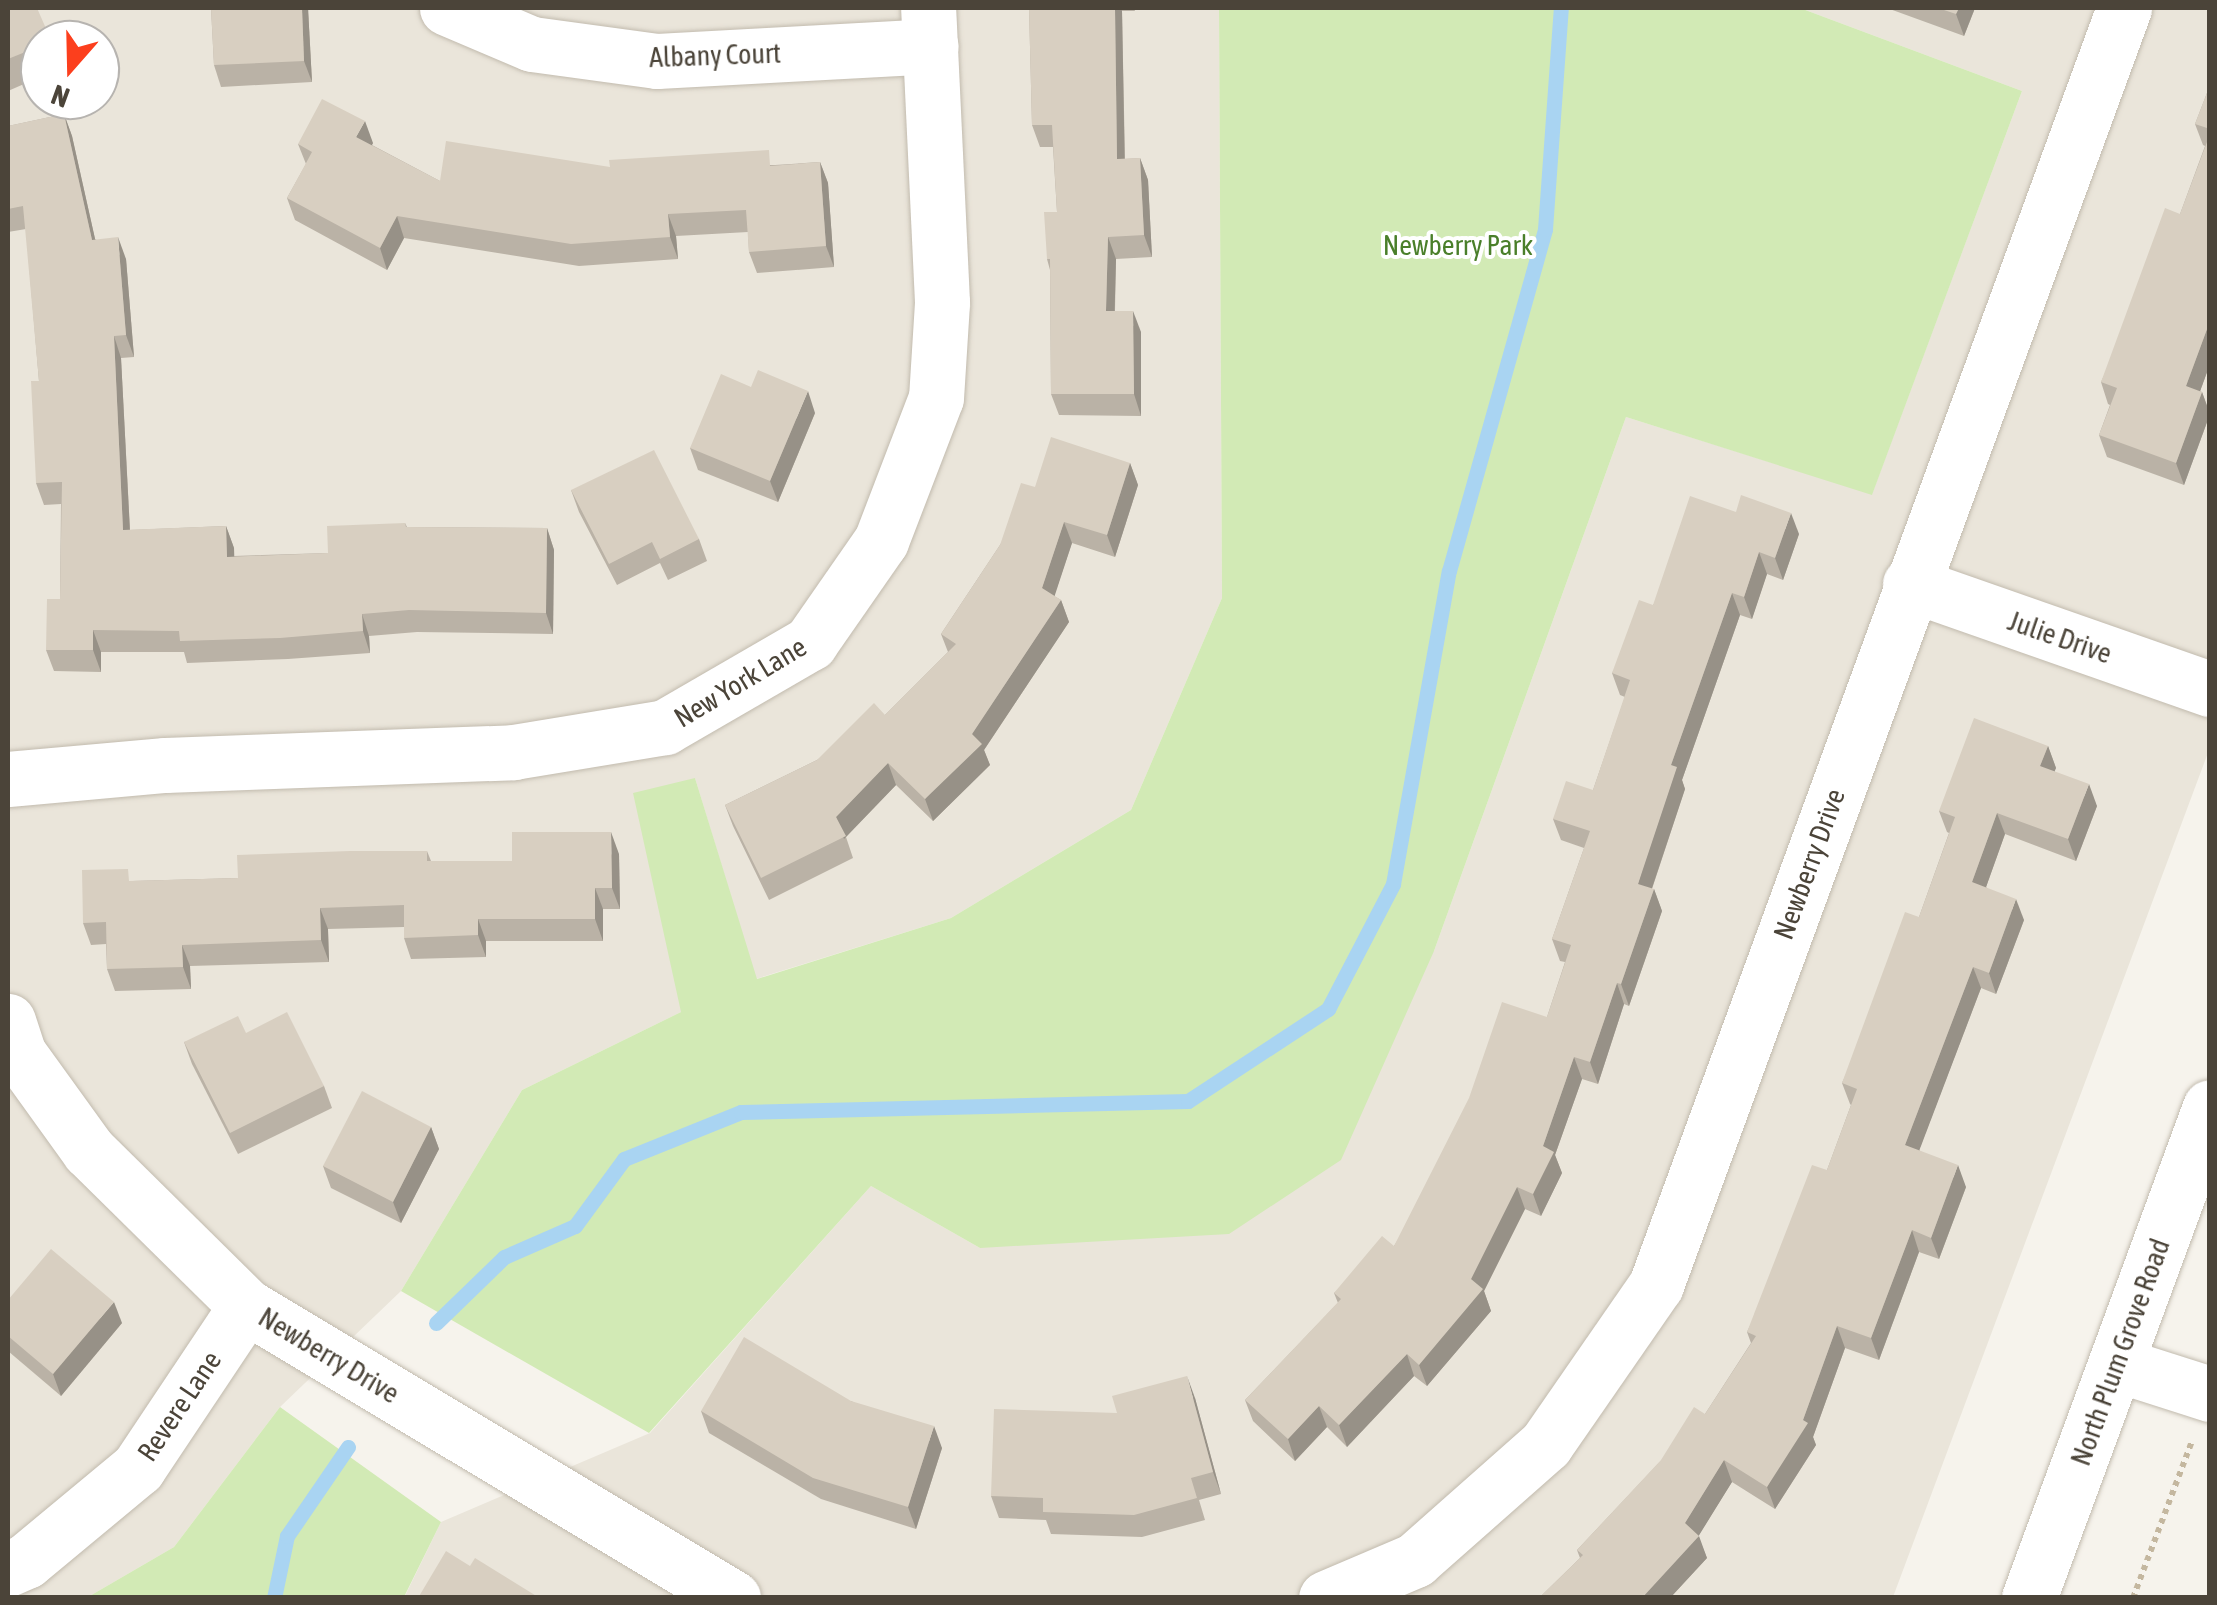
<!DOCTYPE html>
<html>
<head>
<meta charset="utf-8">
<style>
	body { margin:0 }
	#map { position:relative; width:2217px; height:1605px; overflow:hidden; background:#f6f3ec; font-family:"Asap Condensed",sans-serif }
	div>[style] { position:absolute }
	.residential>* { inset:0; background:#eae5da }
	.green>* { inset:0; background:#d2eab5 }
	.stream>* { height:15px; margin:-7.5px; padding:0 7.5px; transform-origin:7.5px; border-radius:7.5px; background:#a9d4f2 }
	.path>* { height:6px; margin-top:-3px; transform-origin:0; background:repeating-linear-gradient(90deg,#c4b79f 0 5px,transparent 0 10px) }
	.roads { filter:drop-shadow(0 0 2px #c2bbae) drop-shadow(0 0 2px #c2bbae) }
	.minor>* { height:55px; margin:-27.5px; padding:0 27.5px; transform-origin:27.5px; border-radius:27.5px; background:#fff }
	.wall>* { inset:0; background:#bab2a6 }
	.shaded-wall>* { inset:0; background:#979187 }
	.building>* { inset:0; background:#d8cfc1 }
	span { translate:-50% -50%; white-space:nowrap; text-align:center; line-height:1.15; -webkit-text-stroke:8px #fff; paint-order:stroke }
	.street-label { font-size:28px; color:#4b4439 }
	.park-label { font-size:28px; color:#4a7f2a }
	.frame { position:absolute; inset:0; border:10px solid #4b4439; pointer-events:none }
	.north { position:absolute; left:20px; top:20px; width:100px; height:100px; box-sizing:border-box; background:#fff; border:2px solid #b7b4b0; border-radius:50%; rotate:200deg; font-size:28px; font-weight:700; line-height:40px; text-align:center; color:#4b4439 }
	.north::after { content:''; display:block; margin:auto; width:35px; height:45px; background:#fc3f1d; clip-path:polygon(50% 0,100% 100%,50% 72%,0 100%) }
</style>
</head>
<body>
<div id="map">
	<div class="residential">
		<div style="clip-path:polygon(evenodd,8px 8px,1219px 8px,1222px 598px,1131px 810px,951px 918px,756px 979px,695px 778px,681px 1012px,522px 1090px,401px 1291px,280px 1407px,174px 1547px,88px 1597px,8px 1598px,8px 8px,40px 40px,100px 40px,100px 100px,40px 100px,40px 40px)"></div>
		<div style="clip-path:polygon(1800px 8px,2209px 8px,2209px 750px,1893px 1597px,404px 1598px,441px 1522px,650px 1433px,871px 1186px,980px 1248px,1434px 951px,1626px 417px,1872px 494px,2022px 91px)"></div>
	</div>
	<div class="green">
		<div style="clip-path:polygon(1219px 8px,1800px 8px,2022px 91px,1872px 495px,1626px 417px,1434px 951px,1341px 1160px,1229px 1234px,980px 1248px,871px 1186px,649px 1433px,401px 1291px,522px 1090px,681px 1012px,633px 793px,695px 778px,757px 979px,951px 918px,1131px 810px,1222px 598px)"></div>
		<div style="clip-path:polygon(280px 1407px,441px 1522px,404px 1597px,88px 1597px,174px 1547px)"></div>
	</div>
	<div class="stream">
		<div style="left:436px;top:1323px;width:95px;rotate:-44.1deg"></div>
		<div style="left:504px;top:1257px;width:77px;rotate:-23.6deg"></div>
		<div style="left:575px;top:1226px;width:83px;rotate:-53.8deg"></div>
		<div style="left:624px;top:1159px;width:126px;rotate:-21.9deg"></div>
		<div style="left:741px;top:1112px;width:447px;rotate:-1.4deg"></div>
		<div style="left:1188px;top:1101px;width:168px;rotate:-33.3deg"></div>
		<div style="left:1328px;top:1009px;width:141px;rotate:-62.5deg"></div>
		<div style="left:1393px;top:884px;width:318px;rotate:-79.9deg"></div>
		<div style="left:1449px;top:571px;width:355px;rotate:-74.3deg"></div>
		<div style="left:1545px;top:229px;width:222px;rotate:-85.9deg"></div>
		<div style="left:274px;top:1598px;width:63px;rotate:-78.2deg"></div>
		<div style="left:287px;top:1536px;width:108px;rotate:-55.6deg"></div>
	</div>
	<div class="path">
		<div style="left:2133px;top:1598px;width:168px;rotate:-69.4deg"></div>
	</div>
	<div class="roads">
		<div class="minor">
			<div style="left:447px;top:8px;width:92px;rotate:23deg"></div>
			<div style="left:532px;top:44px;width:126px;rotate:7.7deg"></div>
			<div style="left:657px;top:61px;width:274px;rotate:-3.1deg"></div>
			<div style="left:1910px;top:584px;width:318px;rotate:19.3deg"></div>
			<div style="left:8px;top:779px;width:158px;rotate:-5.1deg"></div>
			<div style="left:165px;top:765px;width:349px;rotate:-2.1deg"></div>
			<div style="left:514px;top:752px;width:153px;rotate:-9.4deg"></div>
			<div style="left:665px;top:727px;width:168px;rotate:-30.1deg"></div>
			<div style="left:810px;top:643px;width:124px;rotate:-55.2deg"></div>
			<div style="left:881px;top:541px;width:153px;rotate:-69deg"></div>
			<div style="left:936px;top:398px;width:96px;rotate:-86.4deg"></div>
			<div style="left:942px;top:302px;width:294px;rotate:-92.7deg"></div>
			<div style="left:8px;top:1021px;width:35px;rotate:72deg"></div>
			<div style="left:19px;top:1054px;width:120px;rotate:54.2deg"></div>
			<div style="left:89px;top:1151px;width:221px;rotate:44.6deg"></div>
			<div style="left:246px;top:1306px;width:568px;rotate:30.95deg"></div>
			<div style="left:2116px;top:1364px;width:99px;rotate:17.7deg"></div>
			<div style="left:8px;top:1569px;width:20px;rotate:-24deg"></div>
			<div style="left:26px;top:1561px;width:146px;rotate:-39.7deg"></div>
			<div style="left:138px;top:1468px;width:195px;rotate:-56.3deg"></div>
			<div style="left:1326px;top:1598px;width:97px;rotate:-23.1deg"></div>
			<div style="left:1415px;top:1560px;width:175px;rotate:-41.5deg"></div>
			<div style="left:1546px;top:1444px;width:193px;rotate:-55.3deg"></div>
			<div style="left:1656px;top:1285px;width:1360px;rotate:-69.87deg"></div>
			<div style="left:2029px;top:1598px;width:523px;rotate:-69.76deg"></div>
		</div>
	</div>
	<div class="wall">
		<div style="clip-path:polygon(8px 8px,40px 40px,40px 77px,8px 91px)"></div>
		<div style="clip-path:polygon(211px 8px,308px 8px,312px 82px,221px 87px,214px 65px)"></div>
		<div style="clip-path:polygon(1029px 8px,1134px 8px,1135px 11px,1122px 11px,1125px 159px,1140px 158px,1148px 180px,1152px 257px,1116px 259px,1115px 311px,1141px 332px,1141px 416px,1059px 415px,1051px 394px,1050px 270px,1047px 259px,1057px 212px,1053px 147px,1040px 147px,1032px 125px)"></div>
		<div style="clip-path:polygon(1887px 8px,1975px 8px,1964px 36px)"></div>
		<div style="clip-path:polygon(2210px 85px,2210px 364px,2200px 391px,2202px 392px,2210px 414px,2184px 485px,2107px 457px,2099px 435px,2110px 405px,2108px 404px,2101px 382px,2180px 214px,2205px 146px,2203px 145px,2195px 124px)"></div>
		<div style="clip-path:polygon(64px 114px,72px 136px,95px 239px,126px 259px,134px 357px,121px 358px,130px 530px,226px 526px,234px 548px,234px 556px,328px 553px,405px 523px,407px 527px,547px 528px,554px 550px,553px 634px,417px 632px,369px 636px,370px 653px,288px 659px,187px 663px,184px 652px,101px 652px,101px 672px,54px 671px,46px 650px,60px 599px,61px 504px,44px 505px,36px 483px,39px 381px,26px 229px,8px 232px,8px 126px)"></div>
		<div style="clip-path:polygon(373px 143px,372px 145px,440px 181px,610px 167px,775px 165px,820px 162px,828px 183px,834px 267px,757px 273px,749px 252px,748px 232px,676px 236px,678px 259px,579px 266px,404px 238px,387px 270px,295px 220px,287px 198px,306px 164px,298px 144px)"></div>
		<div style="clip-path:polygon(815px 413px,778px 502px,698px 470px,690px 448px)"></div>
		<div style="clip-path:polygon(1130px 463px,1138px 485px,1115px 557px,1072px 543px,1054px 596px,1061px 600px,1069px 622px,984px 750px,990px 765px,933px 821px,896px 785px,846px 837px,853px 858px,769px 900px,733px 826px,725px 805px,817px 760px,885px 715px,948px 652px,941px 634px,1000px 545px,1035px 487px)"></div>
		<div style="clip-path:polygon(571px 490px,699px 539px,707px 561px,668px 580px,660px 563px,617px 585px,579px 512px)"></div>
		<div style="clip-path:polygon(1736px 512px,1799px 534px,1783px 580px,1767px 574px,1752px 619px,1740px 615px,1682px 780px,1685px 789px,1652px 889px,1654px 889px,1662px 911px,1629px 1006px,1624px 1004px,1598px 1084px,1582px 1079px,1555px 1155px,1562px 1173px,1541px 1216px,1525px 1209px,1484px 1291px,1491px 1311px,1427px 1386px,1414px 1376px,1347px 1447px,1327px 1427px,1295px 1461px,1253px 1421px,1245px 1400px,1338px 1303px,1334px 1293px,1394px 1246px,1547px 1017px,1565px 962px,1560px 961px,1552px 939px,1584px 848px,1561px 840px,1553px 819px,1593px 790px,1625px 697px,1620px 695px,1612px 673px,1653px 605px)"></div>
		<div style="clip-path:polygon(2048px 746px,2056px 768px,2054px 771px,2097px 806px,2076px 861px,2005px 834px,1986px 887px,2024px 920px,1996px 994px,1981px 988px,1919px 1150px,1966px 1187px,1939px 1259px,1919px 1252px,1879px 1360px,1845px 1348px,1813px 1437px,1816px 1445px,1775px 1509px,1732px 1482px,1698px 1536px,1707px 1558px,1670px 1598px,1539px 1598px,1580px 1558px,1577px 1550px,1705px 1414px,1751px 1343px,1747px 1332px,1827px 1170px,1851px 1105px,1850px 1104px,1842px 1083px,1919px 917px,1949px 833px,1947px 832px,1939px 811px)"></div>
		<div style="clip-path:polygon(427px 851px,431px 861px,512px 861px,619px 854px,620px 909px,603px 909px,603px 941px,486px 941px,486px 957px,411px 959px,404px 938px,404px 927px,328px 929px,329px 962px,190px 966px,191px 989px,115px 991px,107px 969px,106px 944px,91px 945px,83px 923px,132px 881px,238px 878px)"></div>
		<div style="clip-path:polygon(246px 1033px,324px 1086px,332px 1108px,238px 1154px,192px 1064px,184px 1042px)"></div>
		<div style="clip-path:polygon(431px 1127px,439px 1149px,401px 1223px,331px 1188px,323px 1166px)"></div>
		<div style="clip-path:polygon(8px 1300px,122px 1323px,61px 1396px,8px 1351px)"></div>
		<div style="clip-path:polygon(1195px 1398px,1221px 1494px,1199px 1500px,1205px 1520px,1142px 1537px,1051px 1534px,1046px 1520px,999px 1518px,991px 1496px,1117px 1413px)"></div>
		<div style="clip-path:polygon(851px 1401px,942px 1448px,916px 1529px,821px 1499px,709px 1433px,701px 1411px)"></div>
	</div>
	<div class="shaded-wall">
		<div style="clip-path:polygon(302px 8px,308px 8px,312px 82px,304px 61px)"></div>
		<div style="clip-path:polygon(1115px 8px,1121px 8px,1122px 11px,1125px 181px,1117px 159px)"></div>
		<div style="clip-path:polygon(1959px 8px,1975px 8px,1964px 36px,1956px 14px)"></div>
		<div style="clip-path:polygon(64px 114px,72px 136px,100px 261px,92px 240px)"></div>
		<div style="clip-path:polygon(365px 121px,373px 143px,364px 159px,356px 137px)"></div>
		<div style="clip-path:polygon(1140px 158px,1148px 180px,1152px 257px,1144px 235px)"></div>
		<div style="clip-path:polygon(820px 162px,828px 183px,834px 267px,826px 246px)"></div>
		<div style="clip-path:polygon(668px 214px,676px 236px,678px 259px,670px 237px)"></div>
		<div style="clip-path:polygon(397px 216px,404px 238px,387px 270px,380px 248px)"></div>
		<div style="clip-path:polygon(118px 237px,126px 259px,134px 357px,126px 335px)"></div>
		<div style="clip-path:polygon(1108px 237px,1116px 259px,1114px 333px,1106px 311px)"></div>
		<div style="clip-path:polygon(1133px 311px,1141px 332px,1141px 416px,1134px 394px)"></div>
		<div style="clip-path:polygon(2210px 321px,2210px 364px,2194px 408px,2186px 386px)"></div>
		<div style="clip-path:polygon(114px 336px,121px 358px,131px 552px,123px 530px)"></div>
		<div style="clip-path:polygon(808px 391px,815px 413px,778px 502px,770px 481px)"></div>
		<div style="clip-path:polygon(2202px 392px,2210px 414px,2184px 485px,2176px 463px)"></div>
		<div style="clip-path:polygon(1130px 463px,1138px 485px,1115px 557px,1107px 535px)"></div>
		<div style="clip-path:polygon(1791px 513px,1799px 534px,1783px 580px,1775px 558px)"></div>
		<div style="clip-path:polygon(1064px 522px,1072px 543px,1050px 610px,1042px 588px)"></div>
		<div style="clip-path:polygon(226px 526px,234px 548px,235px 578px,227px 557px)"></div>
		<div style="clip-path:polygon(547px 528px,554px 550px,553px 634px,546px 613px)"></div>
		<div style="clip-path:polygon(1759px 552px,1767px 574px,1752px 619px,1744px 597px)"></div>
		<div style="clip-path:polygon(1732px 593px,1740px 615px,1682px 780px,1685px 789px,1646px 906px,1638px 884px,1671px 765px)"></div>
		<div style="clip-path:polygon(1061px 600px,1069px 622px,984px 750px,990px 765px,933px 821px,925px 799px,972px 734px)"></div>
		<div style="clip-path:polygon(362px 614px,369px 636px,370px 653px,363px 631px)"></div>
		<div style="clip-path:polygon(93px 630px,101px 652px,101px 672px,93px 650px)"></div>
		<div style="clip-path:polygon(2048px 746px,2056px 768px,2048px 787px,2040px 766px)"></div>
		<div style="clip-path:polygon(888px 763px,896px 785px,844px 839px,836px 817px)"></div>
		<div style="clip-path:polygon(2089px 784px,2097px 806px,2076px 861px,2068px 839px)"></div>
		<div style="clip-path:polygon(1997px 813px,2005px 834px,1980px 904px,1972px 882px)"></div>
		<div style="clip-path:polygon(611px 832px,619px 854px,620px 909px,612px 888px)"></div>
		<div style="clip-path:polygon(595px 888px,603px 909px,603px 941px,595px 919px)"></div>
		<div style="clip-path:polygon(1654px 889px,1662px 911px,1629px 1006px,1621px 984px)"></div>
		<div style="clip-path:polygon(2016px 899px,2024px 920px,1996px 994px,1989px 973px)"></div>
		<div style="clip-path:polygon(320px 908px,328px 929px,329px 962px,321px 940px)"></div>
		<div style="clip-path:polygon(478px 919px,486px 941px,486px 957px,478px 935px)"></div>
		<div style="clip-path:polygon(182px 945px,190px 966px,191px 989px,183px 967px)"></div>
		<div style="clip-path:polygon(1973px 967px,1981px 988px,1913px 1167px,1905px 1145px)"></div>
		<div style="clip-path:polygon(1617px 983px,1624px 1004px,1598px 1084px,1590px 1062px)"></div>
		<div style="clip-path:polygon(1574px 1057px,1582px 1079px,1555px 1155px,1562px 1173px,1541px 1216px,1533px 1194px,1543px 1146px)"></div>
		<div style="clip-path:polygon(431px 1127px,439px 1149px,401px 1223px,393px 1202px)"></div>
		<div style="clip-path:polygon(1958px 1165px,1966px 1187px,1939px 1259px,1931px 1238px)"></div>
		<div style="clip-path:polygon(1517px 1187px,1525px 1209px,1484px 1291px,1491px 1311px,1427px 1386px,1419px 1365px,1471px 1279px)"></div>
		<div style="clip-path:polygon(1912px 1230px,1919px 1252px,1879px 1360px,1871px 1338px)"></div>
		<div style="clip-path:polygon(114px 1302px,122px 1323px,61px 1396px,53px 1374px)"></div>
		<div style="clip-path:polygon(1837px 1326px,1845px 1348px,1813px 1437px,1816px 1445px,1775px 1509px,1767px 1487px,1803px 1420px)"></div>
		<div style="clip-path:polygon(1407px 1354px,1414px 1376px,1347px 1447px,1339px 1425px)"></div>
		<div style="clip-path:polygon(1187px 1376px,1195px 1398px,1221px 1494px,1213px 1472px)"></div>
		<div style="clip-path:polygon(1319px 1406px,1327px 1427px,1295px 1461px,1288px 1439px)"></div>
		<div style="clip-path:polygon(934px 1426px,942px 1448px,916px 1529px,908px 1507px)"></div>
		<div style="clip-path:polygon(1724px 1460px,1732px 1482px,1698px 1537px,1699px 1536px,1707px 1558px,1670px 1598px,1642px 1598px,1685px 1523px)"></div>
	</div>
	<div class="building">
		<div style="clip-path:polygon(8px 8px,37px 8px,51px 40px,40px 40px,40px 46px,8px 59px)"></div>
		<div style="clip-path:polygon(211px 8px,302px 8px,304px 61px,214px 65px)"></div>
		<div style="clip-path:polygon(1029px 8px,1115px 8px,1117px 159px,1140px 158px,1144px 235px,1108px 237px,1106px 311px,1133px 311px,1134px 394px,1051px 394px,1050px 259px,1047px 259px,1044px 212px,1057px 212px,1052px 125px,1032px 125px)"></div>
		<div style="clip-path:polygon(1938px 8px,1959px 8px,1956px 14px)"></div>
		<div style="clip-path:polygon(2210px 85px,2210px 129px,2195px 124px)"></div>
		<div style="clip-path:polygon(322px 99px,365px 121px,356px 137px,440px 181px,446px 141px,610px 167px,609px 160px,769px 150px,770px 166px,820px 162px,826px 246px,749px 252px,746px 210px,668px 214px,670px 237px,571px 244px,397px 216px,380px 248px,287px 198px,312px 152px,298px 144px)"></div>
		<div style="clip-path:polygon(64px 114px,92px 240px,118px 237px,126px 335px,114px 336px,123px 530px,226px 526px,227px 557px,328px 553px,327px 526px,405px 523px,406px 527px,547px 528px,546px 613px,409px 610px,362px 614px,363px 631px,280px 638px,180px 641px,179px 631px,93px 630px,93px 650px,46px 650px,47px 599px,60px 599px,62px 482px,36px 483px,31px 381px,39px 381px,23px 206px,8px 209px,8px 126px)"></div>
		<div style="clip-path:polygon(2210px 134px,2210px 321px,2186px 386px,2202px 392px,2176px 463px,2099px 435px,2117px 388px,2101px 382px,2165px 208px,2180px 214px)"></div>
		<div style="clip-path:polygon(758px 370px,808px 391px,770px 481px,690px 448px,721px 374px,751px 387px)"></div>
		<div style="clip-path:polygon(1051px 437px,1130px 463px,1107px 535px,1064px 522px,1042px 588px,1061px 600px,972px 734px,982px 744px,925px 799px,888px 763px,836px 817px,846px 836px,761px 878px,725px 805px,817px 760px,874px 703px,885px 715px,956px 644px,941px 634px,1000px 545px,1021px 483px,1035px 487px)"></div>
		<div style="clip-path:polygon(654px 450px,699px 539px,660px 559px,652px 542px,609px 564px,571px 490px)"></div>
		<div style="clip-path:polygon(1741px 495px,1791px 513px,1775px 558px,1759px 552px,1744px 597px,1732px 593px,1671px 765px,1677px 767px,1638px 884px,1654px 889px,1621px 984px,1617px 983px,1590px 1062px,1574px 1057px,1543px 1146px,1554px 1152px,1533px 1194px,1517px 1187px,1471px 1279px,1483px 1289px,1419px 1365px,1407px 1354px,1339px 1425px,1319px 1406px,1288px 1439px,1245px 1400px,1341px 1299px,1334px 1293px,1382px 1236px,1394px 1246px,1469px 1098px,1502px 1002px,1547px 1017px,1571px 945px,1552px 939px,1590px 831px,1553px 819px,1566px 781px,1593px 790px,1630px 680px,1612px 673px,1639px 600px,1653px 605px,1690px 496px,1736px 512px)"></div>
		<div style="clip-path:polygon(1974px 718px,2048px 746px,2040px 766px,2089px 784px,2068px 839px,1997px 813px,1972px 882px,2016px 899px,1989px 973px,1973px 967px,1905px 1145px,1958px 1165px,1931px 1238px,1912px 1230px,1871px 1338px,1837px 1326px,1803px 1420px,1808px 1423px,1767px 1487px,1724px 1460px,1685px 1523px,1699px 1536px,1642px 1598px,1539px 1598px,1583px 1555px,1577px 1550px,1661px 1460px,1694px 1407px,1705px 1414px,1756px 1336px,1747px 1332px,1812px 1165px,1827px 1170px,1857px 1089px,1842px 1083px,1905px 912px,1919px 917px,1955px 817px,1939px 811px)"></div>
		<div style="clip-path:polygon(512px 832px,611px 832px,612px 888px,595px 888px,595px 919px,478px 919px,478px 935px,404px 938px,404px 905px,320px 908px,321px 940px,182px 945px,183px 967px,107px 969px,106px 922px,83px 923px,82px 870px,128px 869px,129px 881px,238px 878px,237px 855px,350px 851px,427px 851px,427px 861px,512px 861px)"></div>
		<div style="clip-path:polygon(287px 1012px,324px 1086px,230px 1133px,184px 1042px,238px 1016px,246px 1033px)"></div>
		<div style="clip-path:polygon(362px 1091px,431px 1127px,393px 1202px,323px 1166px)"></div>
		<div style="clip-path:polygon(51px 1249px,114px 1302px,53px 1374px,8px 1336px,8px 1300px)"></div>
		<div style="clip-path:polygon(744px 1337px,851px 1401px,934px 1426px,908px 1507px,813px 1478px,701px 1411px)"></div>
		<div style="clip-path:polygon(1187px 1376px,1213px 1472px,1191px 1478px,1197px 1498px,1134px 1515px,1043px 1512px,1043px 1498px,991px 1496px,994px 1409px,1117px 1413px,1112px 1396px)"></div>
		<div style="clip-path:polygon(446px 1551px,470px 1566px,475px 1558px,538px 1597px,418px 1598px)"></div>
	</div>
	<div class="street-label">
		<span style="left:715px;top:55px;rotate:-2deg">Albany Court</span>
		<span style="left:2060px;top:637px;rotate:19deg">Julie Drive</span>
		<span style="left:740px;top:682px;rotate:-31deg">New York Lane</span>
		<span style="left:1809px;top:864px;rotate:-70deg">Newberry Drive</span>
		<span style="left:2120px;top:1352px;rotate:-70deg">North Plum Grove Road</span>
		<span style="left:329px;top:1355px;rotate:31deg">Newberry Drive</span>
		<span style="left:179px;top:1406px;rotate:-56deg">Revere Lane</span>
	</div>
	<div class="park-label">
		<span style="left:1458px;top:245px">Newberry Park</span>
	</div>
	<div class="frame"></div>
	<div class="north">N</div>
</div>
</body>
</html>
